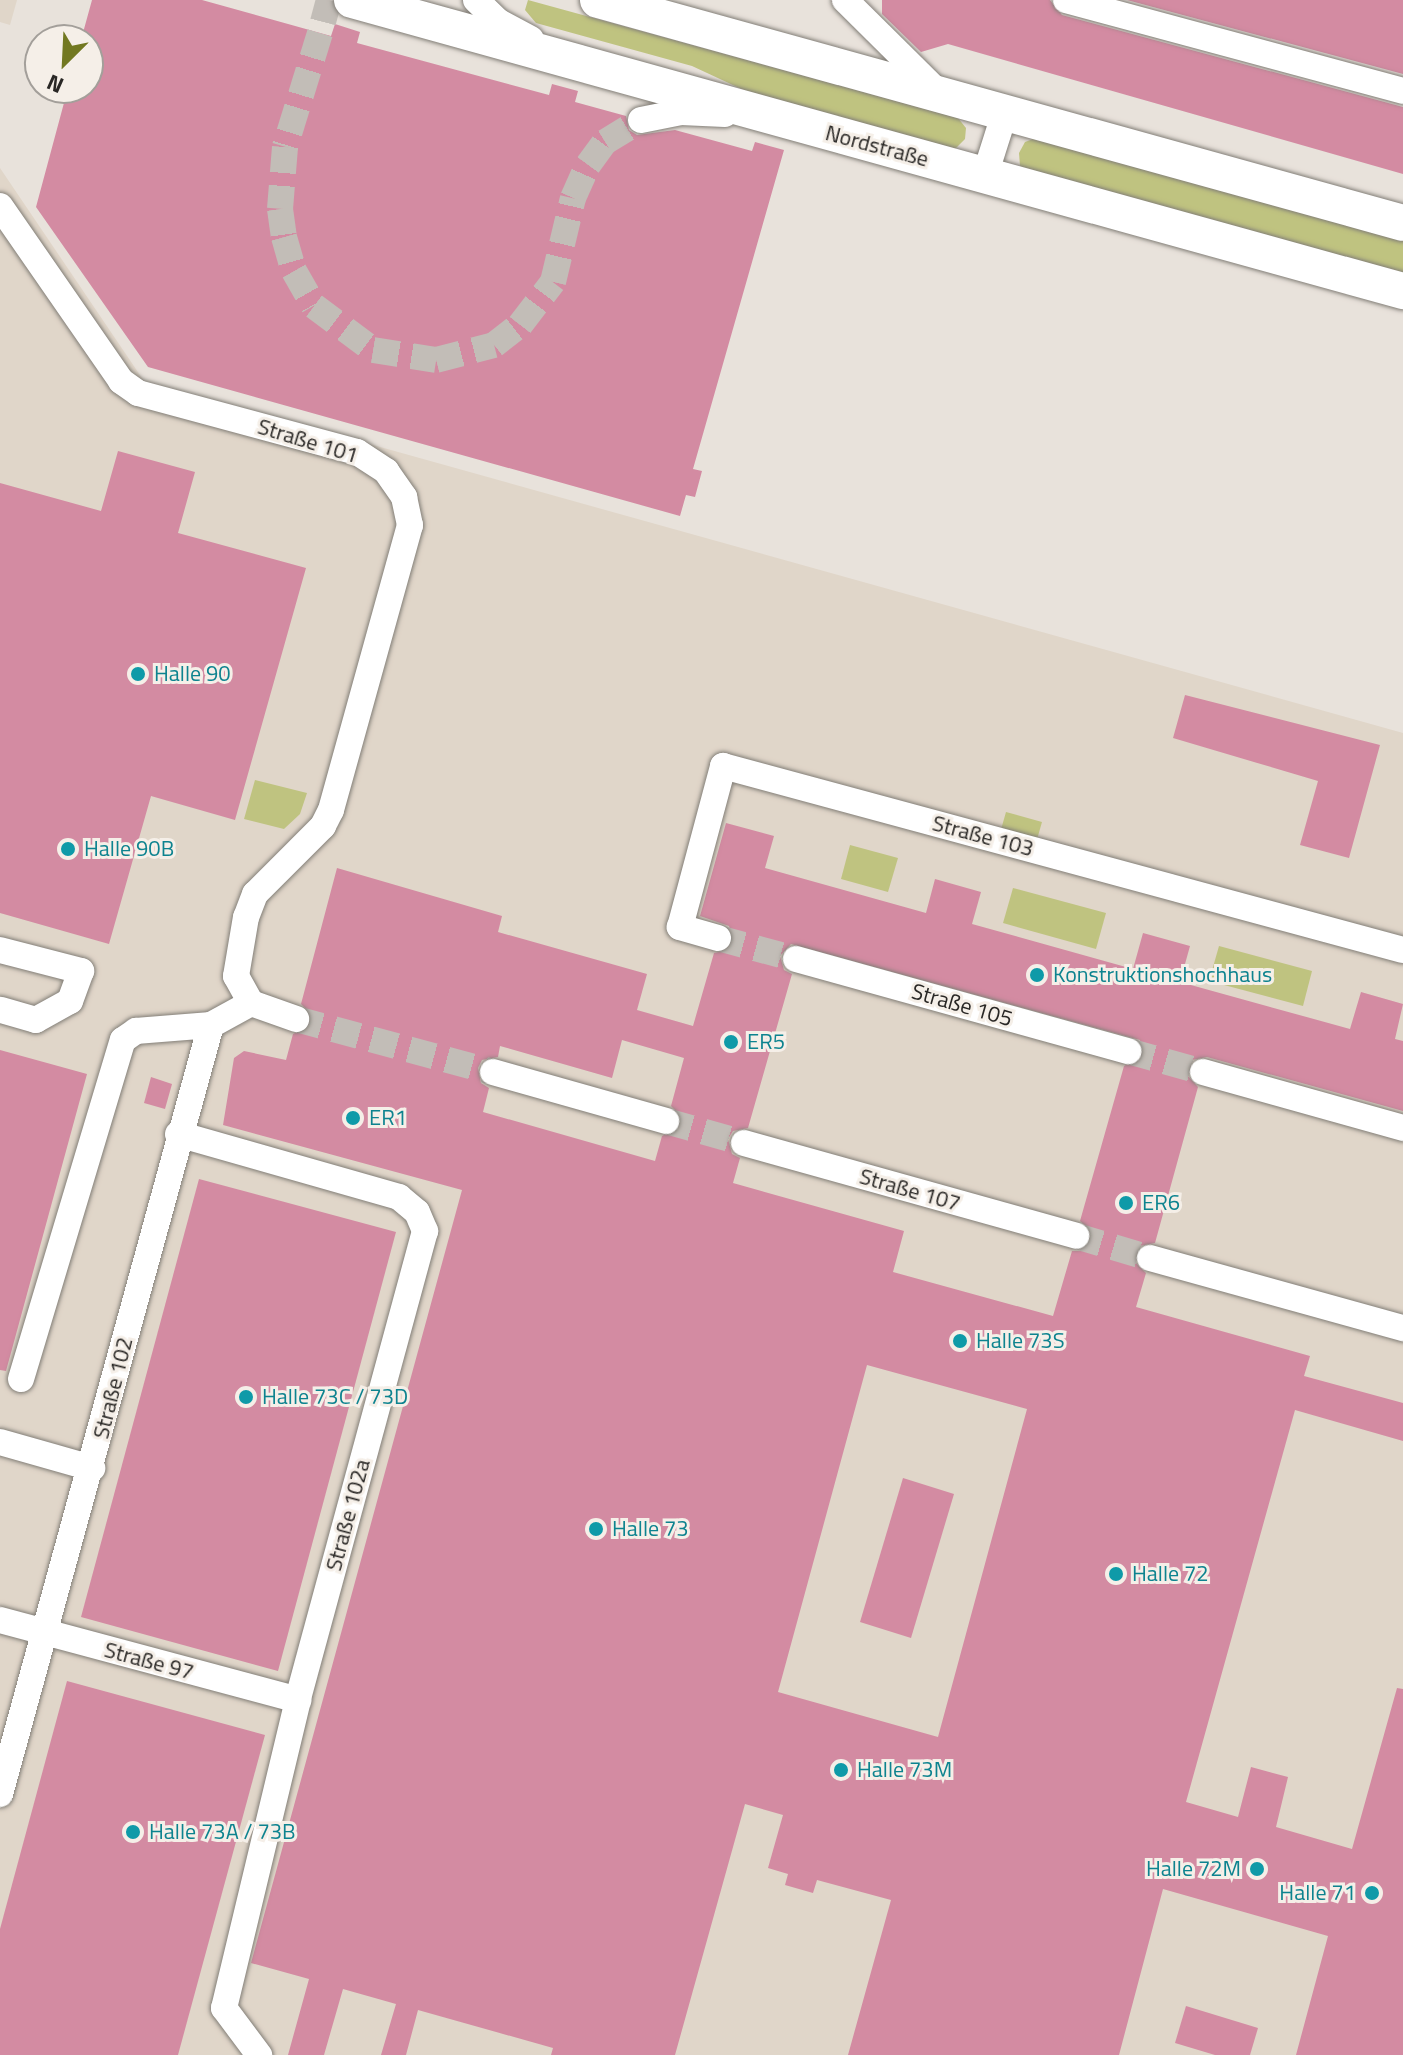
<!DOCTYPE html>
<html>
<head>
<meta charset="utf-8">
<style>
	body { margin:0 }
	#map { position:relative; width:1403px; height:2055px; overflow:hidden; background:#e8e2db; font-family:"Titillium Web",sans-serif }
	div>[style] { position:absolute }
	.built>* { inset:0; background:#e0d6c9 }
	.green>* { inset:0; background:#bfc380 }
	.building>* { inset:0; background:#d38ba2 }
	.street-tunnel>* { height:26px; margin-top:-13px; transform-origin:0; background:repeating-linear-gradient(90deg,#c2bdb7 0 26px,transparent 0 39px) }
	.roads { filter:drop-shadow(0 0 2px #827e77) drop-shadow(0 0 2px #827e77) }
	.street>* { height:26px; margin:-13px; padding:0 13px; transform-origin:13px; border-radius:13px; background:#fff }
	.secondary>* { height:36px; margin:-18px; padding:0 18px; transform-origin:18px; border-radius:18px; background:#fff }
	.dots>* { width:22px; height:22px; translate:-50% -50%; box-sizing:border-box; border:4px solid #f5efe8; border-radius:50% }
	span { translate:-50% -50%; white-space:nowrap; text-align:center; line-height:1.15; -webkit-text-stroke:6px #f5efe8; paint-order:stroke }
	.street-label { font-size:22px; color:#292725 }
	.culture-label { font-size:22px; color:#0d838f }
	.left { translate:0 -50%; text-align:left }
	.right { translate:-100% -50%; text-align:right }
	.north { position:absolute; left:24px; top:24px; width:80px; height:80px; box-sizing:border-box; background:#f5efe8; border:2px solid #a39f9a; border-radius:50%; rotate:204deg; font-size:22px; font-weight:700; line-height:32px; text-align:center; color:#292725 }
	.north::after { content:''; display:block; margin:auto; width:28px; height:36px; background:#727821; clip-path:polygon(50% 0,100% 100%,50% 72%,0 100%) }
</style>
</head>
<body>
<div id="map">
	<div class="built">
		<div style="clip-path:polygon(0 0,17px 0,10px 25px,0 22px)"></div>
		<div style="clip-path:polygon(0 168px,144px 381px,1403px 733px,1403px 2055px,0 2055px)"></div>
	</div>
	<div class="green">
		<div style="clip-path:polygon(528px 0,958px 118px,966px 128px,965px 139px,955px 149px,767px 101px,692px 66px,536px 23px,525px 10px)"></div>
		<div style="clip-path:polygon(1036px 138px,1403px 239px,1403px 277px,1032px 175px,1020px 166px,1019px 153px,1025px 142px)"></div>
		<div style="clip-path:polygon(255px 780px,307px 793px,300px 814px,284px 829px,244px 819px)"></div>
		<div style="clip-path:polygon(1006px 812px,1042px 822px,1036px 843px,1000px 833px)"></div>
		<div style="clip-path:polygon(850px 845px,898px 858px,888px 892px,841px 879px)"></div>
		<div style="clip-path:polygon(1013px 888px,1106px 913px,1096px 949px,1003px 923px)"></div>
		<div style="clip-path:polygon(1219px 946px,1312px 971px,1303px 1006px,1209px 981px)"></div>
	</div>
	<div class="building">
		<div style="clip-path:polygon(92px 0,202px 0,331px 36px,335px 24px,360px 32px,357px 43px,549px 95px,552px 84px,578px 91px,575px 102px,626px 116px,629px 130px,637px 135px,675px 130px,752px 151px,755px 142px,784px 150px,693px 469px,702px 471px,695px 497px,686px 495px,680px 516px,148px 367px,36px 207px,68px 88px,88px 88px,88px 40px,81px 40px)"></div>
		<div style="clip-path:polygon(882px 0,1050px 0,1062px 15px,1403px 107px,1403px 174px,948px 44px,921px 52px,882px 14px)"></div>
		<div style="clip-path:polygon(1127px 0,1403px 0,1403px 74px)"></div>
		<div style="clip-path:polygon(118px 451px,195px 472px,178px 533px,306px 568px,235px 820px,151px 796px,109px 944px,0 913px,0 483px,101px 511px)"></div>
		<div style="clip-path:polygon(1185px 695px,1380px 745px,1349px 858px,1300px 845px,1318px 781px,1173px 738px)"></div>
		<div style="clip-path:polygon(evenodd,726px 823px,774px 836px,765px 868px,926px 913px,935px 879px,981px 892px,972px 924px,1133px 969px,1143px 933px,1190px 946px,1180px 982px,1350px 1029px,1361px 992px,1403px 1004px,1395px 1039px,1403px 1041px,1403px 1111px,1207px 1057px,1192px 1060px,1187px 1075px,1198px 1087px,1155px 1243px,1139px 1246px,1134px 1261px,1146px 1273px,1136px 1307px,1310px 1356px,1304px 1376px,1403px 1403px,1403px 1441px,1295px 1410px,1186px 1802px,1238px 1817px,1251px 1767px,1288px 1777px,1276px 1827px,1352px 1849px,1397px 1688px,1403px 1689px,1403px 2055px,1296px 2055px,1328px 1936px,1163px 1889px,1119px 2055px,848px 2055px,891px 1900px,817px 1880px,813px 1893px,785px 1885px,788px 1874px,768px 1868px,783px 1815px,745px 1804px,675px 2055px,551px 2055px,553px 2048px,418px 2010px,406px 2055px,381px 2055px,396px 2004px,343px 1989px,324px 2055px,288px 2055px,309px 1979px,251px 1963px,462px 1190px,223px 1125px,234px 1058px,244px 1051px,286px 1060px,293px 1034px,311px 1025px,312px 1015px,301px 1004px,337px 868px,502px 916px,498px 932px,647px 974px,637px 1010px,693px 1026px,714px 953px,728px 950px,733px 942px,729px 926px,700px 916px,726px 823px,791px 944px,1140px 1040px,1143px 1056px,1124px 1066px,1080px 1221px,1091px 1231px,1091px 1241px,1081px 1251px,1072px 1251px,1053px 1316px,893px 1272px,904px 1231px,733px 1183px,740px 1158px,732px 1154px,728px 1139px,733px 1131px,748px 1128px,792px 974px,784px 970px,780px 956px,791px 944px,726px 823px,622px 1040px,684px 1058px,671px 1106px,681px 1116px,681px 1126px,662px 1136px,655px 1161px,483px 1112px,489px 1088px,481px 1083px,478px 1068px,482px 1060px,498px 1057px,500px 1046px,612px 1078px,622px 1040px,726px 823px,867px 1365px,1027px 1409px,938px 1737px,778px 1692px,867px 1365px)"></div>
		<div style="clip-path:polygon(0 1050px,87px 1074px,6px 1371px,0 1370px)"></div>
		<div style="clip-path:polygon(151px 1077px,172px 1084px,165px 1109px,144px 1103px)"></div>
		<div style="clip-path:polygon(199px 1179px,396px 1232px,278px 1671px,81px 1617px)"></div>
		<div style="clip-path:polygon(903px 1478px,954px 1494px,911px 1638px,860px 1622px)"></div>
		<div style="clip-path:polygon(67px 1681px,265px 1735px,178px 2055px,0 2055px,0 1929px)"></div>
		<div style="clip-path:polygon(1186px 2006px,1258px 2028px,1250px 2055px,1215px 2055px,1175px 2043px)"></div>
	</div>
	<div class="street-tunnel">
		<div style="left:323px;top:22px;width:23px;rotate:-75deg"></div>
		<div style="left:320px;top:33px;width:119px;rotate:107.1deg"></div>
		<div style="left:285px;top:147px;width:62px;rotate:94.6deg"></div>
		<div style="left:280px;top:209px;width:28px;rotate:82deg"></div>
		<div style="left:284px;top:237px;width:35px;rotate:74deg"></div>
		<div style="left:294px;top:271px;width:40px;rotate:60.3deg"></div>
		<div style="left:314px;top:306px;width:74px;rotate:36.7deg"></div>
		<div style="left:373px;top:350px;width:64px;rotate:9deg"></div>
		<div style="left:436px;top:360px;width:60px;rotate:-14.5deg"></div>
		<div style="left:494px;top:345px;width:33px;rotate:-38deg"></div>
		<div style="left:520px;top:325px;width:54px;rotate:-52.5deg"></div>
		<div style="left:553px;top:282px;width:86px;rotate:-76.6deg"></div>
		<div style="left:573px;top:198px;width:36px;rotate:-66deg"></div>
		<div style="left:588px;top:165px;width:29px;rotate:-54deg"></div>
		<div style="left:605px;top:142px;width:42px;rotate:-31.4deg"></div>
		<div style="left:718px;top:938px;width:81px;rotate:15.1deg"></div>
		<div style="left:296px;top:1019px;width:204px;rotate:15.1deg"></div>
		<div style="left:1128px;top:1051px;width:78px;rotate:15.6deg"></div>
		<div style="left:666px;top:1121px;width:81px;rotate:15.8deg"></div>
		<div style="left:1076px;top:1236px;width:77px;rotate:16.6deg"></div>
	</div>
	<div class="roads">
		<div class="street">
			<div style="left:476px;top:0;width:32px;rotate:44deg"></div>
			<div style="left:499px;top:22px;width:36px;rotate:28deg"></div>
			<div style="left:845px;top:0;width:128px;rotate:44.7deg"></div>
			<div style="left:1066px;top:0;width:349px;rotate:15.1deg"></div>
			<div style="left:641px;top:120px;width:41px;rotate:-11.3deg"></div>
			<div style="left:681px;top:112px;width:44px;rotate:2.6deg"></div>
			<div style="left:985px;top:175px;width:63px;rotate:-72.4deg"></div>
			<div style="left:0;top:206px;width:213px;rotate:55.3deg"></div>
			<div style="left:121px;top:381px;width:21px;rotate:35deg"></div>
			<div style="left:138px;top:393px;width:227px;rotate:15.1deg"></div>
			<div style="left:357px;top:452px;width:35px;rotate:33deg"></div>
			<div style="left:386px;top:471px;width:32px;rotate:55deg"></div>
			<div style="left:404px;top:497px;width:29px;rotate:78deg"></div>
			<div style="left:410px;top:525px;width:296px;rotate:105.5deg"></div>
			<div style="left:331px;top:810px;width:18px;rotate:117deg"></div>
			<div style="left:323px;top:826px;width:96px;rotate:135deg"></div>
			<div style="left:255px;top:894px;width:25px;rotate:111deg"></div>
			<div style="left:246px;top:917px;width:60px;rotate:99.6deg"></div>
			<div style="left:236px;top:976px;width:31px;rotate:61deg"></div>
			<div style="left:718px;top:938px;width:40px;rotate:-164deg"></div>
			<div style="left:680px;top:927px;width:167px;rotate:-75deg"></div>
			<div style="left:723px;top:766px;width:704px;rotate:15.14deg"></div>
			<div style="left:0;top:950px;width:84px;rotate:14.5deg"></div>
			<div style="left:81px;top:971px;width:32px;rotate:110deg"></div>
			<div style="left:70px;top:1001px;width:39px;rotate:151deg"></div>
			<div style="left:36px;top:1020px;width:37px;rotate:-164deg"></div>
			<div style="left:796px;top:959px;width:345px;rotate:15.5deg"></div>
			<div style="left:251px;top:1003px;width:48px;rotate:19.6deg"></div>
			<div style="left:493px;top:1072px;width:180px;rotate:15.8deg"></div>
			<div style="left:1203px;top:1072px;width:208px;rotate:15.6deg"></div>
			<div style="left:178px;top:1134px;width:230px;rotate:15.9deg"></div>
			<div style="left:399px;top:1197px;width:23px;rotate:40deg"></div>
			<div style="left:417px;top:1212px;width:21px;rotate:67deg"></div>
			<div style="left:425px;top:1231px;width:486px;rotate:105.2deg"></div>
			<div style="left:298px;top:1700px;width:317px;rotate:103.5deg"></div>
			<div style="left:224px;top:2008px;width:59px;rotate:53.3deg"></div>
			<div style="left:744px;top:1143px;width:345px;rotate:15.6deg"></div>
			<div style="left:1150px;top:1258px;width:263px;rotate:15.5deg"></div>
			<div style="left:21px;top:1379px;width:354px;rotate:-73.3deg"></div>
			<div style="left:123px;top:1040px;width:16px;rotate:-35deg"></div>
			<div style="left:136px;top:1031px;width:75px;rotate:-4.6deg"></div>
			<div style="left:0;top:1442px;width:96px;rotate:15.8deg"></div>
			<div style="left:0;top:1620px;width:309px;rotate:15deg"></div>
			<div style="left:0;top:1794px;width:797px;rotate:-74.66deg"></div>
			<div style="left:211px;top:1025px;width:46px;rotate:-28.8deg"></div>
		</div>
		<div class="secondary">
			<div style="left:352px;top:0;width:1091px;rotate:15.48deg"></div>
			<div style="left:598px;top:0;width:835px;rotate:15.48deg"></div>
		</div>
	</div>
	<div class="dots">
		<div style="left:138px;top:674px;background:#0f9aa8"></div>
		<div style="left:68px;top:849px;background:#0f9aa8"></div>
		<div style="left:1037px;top:975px;background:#0f9aa8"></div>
		<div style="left:731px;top:1042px;background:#0f9aa8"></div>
		<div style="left:353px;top:1118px;background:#0f9aa8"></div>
		<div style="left:1126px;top:1203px;background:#0f9aa8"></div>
		<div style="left:960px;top:1341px;background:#0f9aa8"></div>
		<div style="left:246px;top:1397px;background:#0f9aa8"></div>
		<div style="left:596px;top:1529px;background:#0f9aa8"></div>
		<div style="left:1116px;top:1574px;background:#0f9aa8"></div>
		<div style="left:841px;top:1770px;background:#0f9aa8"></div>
		<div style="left:133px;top:1832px;background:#0f9aa8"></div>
		<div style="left:1257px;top:1869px;background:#0f9aa8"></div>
		<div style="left:1372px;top:1893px;background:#0f9aa8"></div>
	</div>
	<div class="street-label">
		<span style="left:877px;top:146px;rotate:15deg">Nordstraße</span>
		<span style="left:308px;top:441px;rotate:17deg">Straße 101</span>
		<span style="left:983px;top:836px;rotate:15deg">Straße 103</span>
		<span style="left:962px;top:1005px;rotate:16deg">Straße 105</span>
		<span style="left:910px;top:1190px;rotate:16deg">Straße 107</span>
		<span style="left:113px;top:1388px;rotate:-76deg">Straße 102</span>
		<span style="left:348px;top:1515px;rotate:-75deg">Straße 102a</span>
		<span style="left:149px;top:1661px;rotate:15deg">Straße 97</span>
	</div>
	<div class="culture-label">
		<span class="left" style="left:154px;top:674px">Halle 90</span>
		<span class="left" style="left:84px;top:849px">Halle 90B</span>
		<span class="left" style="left:1053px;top:975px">Konstruktionshochhaus</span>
		<span class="left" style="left:747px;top:1042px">ER5</span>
		<span class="left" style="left:369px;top:1118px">ER1</span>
		<span class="left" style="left:1142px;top:1203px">ER6</span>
		<span class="left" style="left:976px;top:1341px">Halle 73S</span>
		<span class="left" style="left:262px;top:1397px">Halle 73C / 73D</span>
		<span class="left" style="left:612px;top:1529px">Halle 73</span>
		<span class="left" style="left:1132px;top:1574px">Halle 72</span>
		<span class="left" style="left:857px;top:1770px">Halle 73M</span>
		<span class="left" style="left:149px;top:1832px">Halle 73A / 73B</span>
		<span class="right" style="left:1241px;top:1869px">Halle 72M</span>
		<span class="right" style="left:1356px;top:1893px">Halle 71</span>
	</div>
	<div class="north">N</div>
</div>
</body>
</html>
